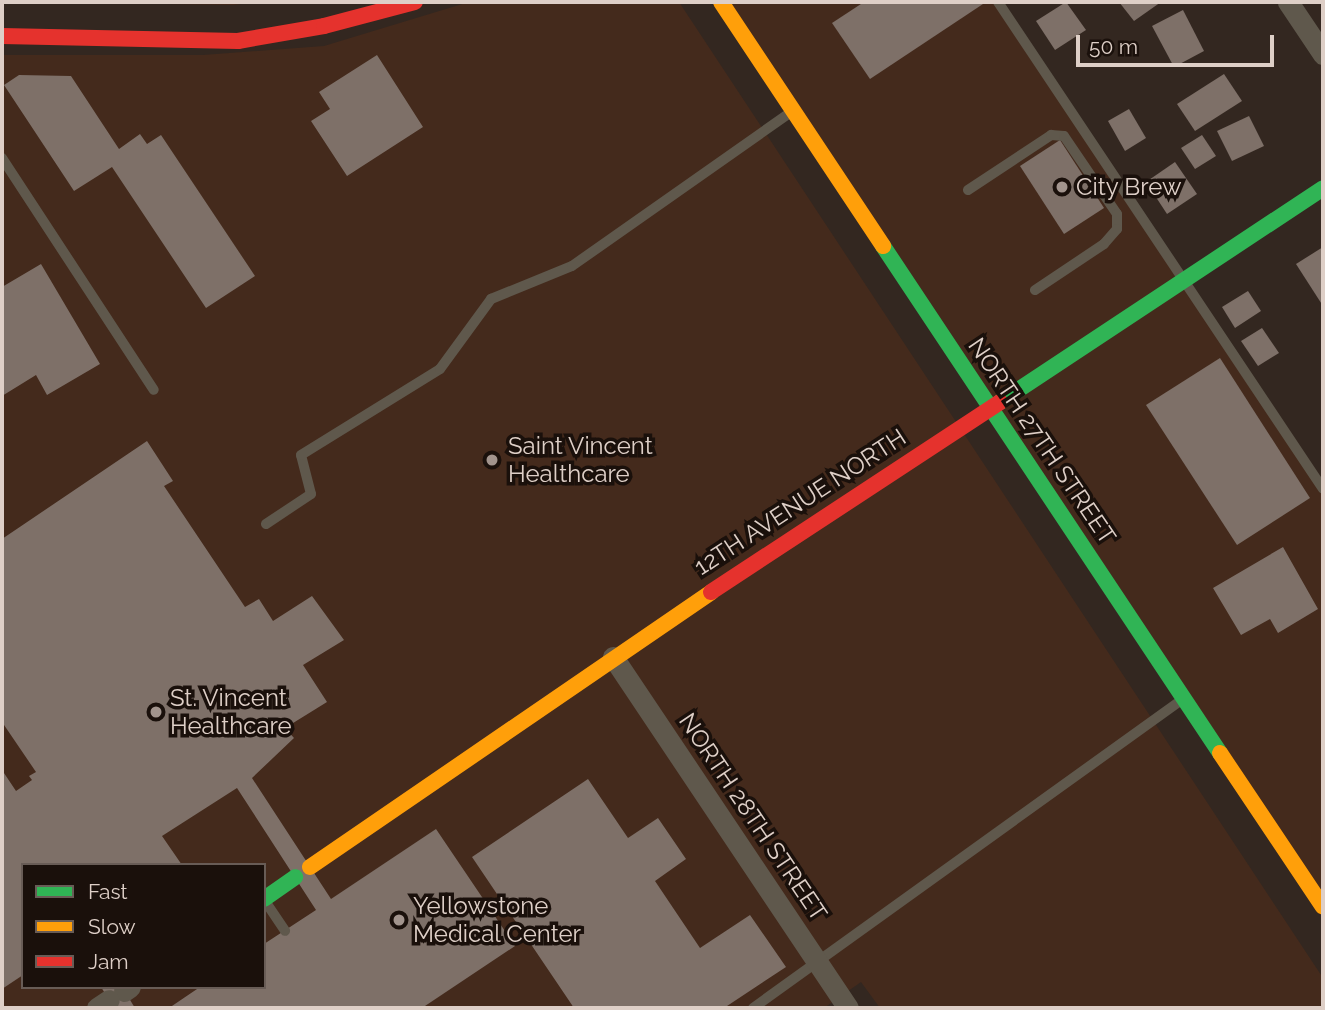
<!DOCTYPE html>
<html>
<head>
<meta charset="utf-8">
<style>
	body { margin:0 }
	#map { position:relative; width:1325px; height:1010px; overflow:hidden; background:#332720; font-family:Raleway,sans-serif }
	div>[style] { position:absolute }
	.built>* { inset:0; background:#442a1c }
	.building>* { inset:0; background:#7e7068 }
	.lane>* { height:10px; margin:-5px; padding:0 5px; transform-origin:5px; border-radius:5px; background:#5f584c }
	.street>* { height:21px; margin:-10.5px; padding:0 10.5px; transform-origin:10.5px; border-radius:10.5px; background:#5f584c }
	.fast>* { height:16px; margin:-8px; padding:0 8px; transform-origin:8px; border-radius:8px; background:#30b455 }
	.slow>* { height:16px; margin:-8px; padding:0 8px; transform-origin:8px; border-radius:8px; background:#ff9f0a }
	.jam>* { height:16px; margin:-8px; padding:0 8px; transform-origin:8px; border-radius:8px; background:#e5322d }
	.dots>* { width:19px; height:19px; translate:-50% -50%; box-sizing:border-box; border:4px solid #1a100b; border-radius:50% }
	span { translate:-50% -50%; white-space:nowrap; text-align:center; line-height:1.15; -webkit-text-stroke:7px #1a100b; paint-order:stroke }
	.poi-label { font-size:24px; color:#decfc7 }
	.left { translate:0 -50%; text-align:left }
	.street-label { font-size:24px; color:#decfc7 }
	.frame { position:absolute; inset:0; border:4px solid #decfc7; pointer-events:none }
	.legend { position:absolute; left:21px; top:863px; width:245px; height:126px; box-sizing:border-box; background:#1a100b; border:2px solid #685c56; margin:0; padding:9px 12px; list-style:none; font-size:21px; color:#decfc7 }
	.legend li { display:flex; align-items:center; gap:14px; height:35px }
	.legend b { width:35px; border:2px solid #685c56 }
	.scale { position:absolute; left:1076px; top:35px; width:198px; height:32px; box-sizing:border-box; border:4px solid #decfc7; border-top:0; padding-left:9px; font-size:21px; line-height:24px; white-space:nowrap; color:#decfc7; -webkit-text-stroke:5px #1a100b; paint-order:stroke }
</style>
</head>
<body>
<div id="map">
	<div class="built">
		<div style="clip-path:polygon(36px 2px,256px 2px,233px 5px)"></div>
		<div style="clip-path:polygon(evenodd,469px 2px,679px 2px,1323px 978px,1323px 1008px,880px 1008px,861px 982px,824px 1008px,2px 1008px,2px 55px,203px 55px,324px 46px,469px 2px,23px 865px,264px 865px,264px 987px,23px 987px,23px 865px)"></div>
		<div style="clip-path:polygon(721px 2px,997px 2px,1323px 489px,1323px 906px)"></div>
	</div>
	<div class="building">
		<div style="clip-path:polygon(864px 2px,982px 2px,983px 4px,870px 79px,832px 23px)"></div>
		<div style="clip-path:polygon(1066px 2px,1086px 30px,1055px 50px,1036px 21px)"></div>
		<div style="clip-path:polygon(1119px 2px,1161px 2px,1134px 21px)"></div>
		<div style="clip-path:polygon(1183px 10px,1204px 51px,1174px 67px,1152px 26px)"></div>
		<div style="clip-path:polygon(377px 55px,423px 127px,347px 176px,311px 121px,330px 109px,319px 92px)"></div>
		<div style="clip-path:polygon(1224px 74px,1242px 101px,1195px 131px,1177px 104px)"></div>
		<div style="clip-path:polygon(19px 75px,71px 76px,119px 149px,140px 134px,147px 144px,161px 135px,255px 276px,206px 308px,112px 167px,74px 191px,4px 85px)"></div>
		<div style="clip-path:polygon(1129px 109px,1146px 138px,1125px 151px,1108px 121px)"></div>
		<div style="clip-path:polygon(1249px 116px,1264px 146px,1232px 161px,1217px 131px)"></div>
		<div style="clip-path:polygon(1202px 135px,1216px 156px,1195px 169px,1181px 148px)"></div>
		<div style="clip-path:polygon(1060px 140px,1104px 208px,1064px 234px,1020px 166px)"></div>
		<div style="clip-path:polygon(1175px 162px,1197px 194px,1167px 214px,1146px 182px)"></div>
		<div style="clip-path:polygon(1323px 247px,1323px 306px,1296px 264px)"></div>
		<div style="clip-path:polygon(41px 264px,100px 364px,47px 395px,36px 375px,2px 396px,2px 287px)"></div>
		<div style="clip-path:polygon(1248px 291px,1261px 311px,1235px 328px,1222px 307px)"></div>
		<div style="clip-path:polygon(1262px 328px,1279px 353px,1258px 366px,1241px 341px)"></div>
		<div style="clip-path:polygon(1220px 358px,1310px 498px,1237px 545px,1146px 405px)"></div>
		<div style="clip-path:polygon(147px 441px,173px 481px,164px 486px,245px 607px,259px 599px,273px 621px,312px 596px,344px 640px,303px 665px,327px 702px,285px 728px,294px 738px,252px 778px,331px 899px,436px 829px,515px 946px,422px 1008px,169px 1008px,200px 987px,264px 987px,264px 944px,316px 910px,237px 788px,162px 836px,182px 865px,23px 865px,23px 975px,2px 989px,2px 770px,16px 791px,32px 780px,29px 776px,36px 772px,2px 722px,2px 539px)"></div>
		<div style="clip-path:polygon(1283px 547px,1318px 609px,1278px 633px,1270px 619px,1241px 635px,1213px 588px)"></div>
		<div style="clip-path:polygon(588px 779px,628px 838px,658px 818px,686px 859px,655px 881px,700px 948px,750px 915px,786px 967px,724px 1008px,574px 1008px,472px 857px)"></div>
		<div style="clip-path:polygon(101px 987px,122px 987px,135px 1008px,114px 1008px)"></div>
	</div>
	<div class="lane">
		<div style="left:998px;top:2px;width:585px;rotate:56.28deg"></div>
		<div style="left:2px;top:158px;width:277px;rotate:56.8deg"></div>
		<div style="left:968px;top:190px;width:100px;rotate:-33.5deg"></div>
		<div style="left:1051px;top:135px;width:13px;rotate:4deg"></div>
		<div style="left:1064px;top:136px;width:94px;rotate:55.8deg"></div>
		<div style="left:1117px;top:214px;width:15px;rotate:90deg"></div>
		<div style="left:1117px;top:229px;width:20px;rotate:131deg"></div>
		<div style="left:1104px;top:244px;width:83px;rotate:146.3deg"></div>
		<div style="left:266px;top:524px;width:54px;rotate:-33.7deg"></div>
		<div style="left:311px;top:494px;width:40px;rotate:-104.4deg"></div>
		<div style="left:301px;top:455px;width:163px;rotate:-31.7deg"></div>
		<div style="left:440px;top:369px;width:87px;rotate:-53.9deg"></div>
		<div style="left:491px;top:299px;width:87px;rotate:-22.2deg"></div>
		<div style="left:572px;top:266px;width:268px;rotate:-35.1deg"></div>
		<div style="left:265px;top:901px;width:36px;rotate:56deg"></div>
		<div style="left:753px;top:1008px;width:526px;rotate:-35.71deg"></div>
	</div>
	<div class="street">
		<div style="left:1288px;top:2px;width:63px;rotate:56.1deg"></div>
		<div style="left:613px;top:657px;width:422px;rotate:56.2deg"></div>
		<div style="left:124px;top:991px;width:7px;rotate:-34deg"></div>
		<div style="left:97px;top:1008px;width:14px;rotate:-34deg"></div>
	</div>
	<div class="fast">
		<div style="left:883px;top:246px;width:609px;rotate:56.39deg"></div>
		<div style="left:1000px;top:402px;width:387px;rotate:-33.5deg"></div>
		<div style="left:264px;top:899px;width:38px;rotate:-35deg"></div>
	</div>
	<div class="slow">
		<div style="left:721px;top:2px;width:293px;rotate:56.4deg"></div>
		<div style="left:1220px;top:753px;width:185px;rotate:56.2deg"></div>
		<div style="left:310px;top:867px;width:486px;rotate:-34.4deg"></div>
	</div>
	<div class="jam">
		<div style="left:2px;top:36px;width:236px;rotate:1.2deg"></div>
		<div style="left:238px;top:41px;width:87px;rotate:-9.9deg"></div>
		<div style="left:324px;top:26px;width:94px;rotate:-14.8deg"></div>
		<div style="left:711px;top:592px;width:346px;rotate:-33.3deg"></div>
	</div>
	<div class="dots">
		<div style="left:1062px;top:187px;background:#a2948d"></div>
		<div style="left:492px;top:460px;background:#a2948d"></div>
		<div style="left:156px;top:712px;background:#a2948d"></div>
		<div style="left:399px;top:920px;background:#a2948d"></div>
	</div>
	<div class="poi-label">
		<span class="left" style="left:1076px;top:187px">City Brew</span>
		<span class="left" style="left:508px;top:460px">Saint Vincent<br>Healthcare</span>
		<span class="left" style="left:170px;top:712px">St. Vincent<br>Healthcare</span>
		<span class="left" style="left:413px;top:920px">Yellowstone<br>Medical Center</span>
	</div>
	<div class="street-label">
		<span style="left:1042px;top:441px;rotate:56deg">NORTH 27TH STREET</span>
		<span style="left:800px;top:502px;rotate:-33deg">12TH AVENUE NORTH</span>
		<span style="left:753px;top:817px;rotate:56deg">NORTH 28TH STREET</span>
	</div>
	<div class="frame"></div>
	<ul class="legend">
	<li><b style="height:9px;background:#30b455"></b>Fast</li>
	<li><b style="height:9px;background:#ff9f0a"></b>Slow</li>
	<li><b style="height:9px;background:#e5322d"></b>Jam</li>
	</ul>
	<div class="scale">50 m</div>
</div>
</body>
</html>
